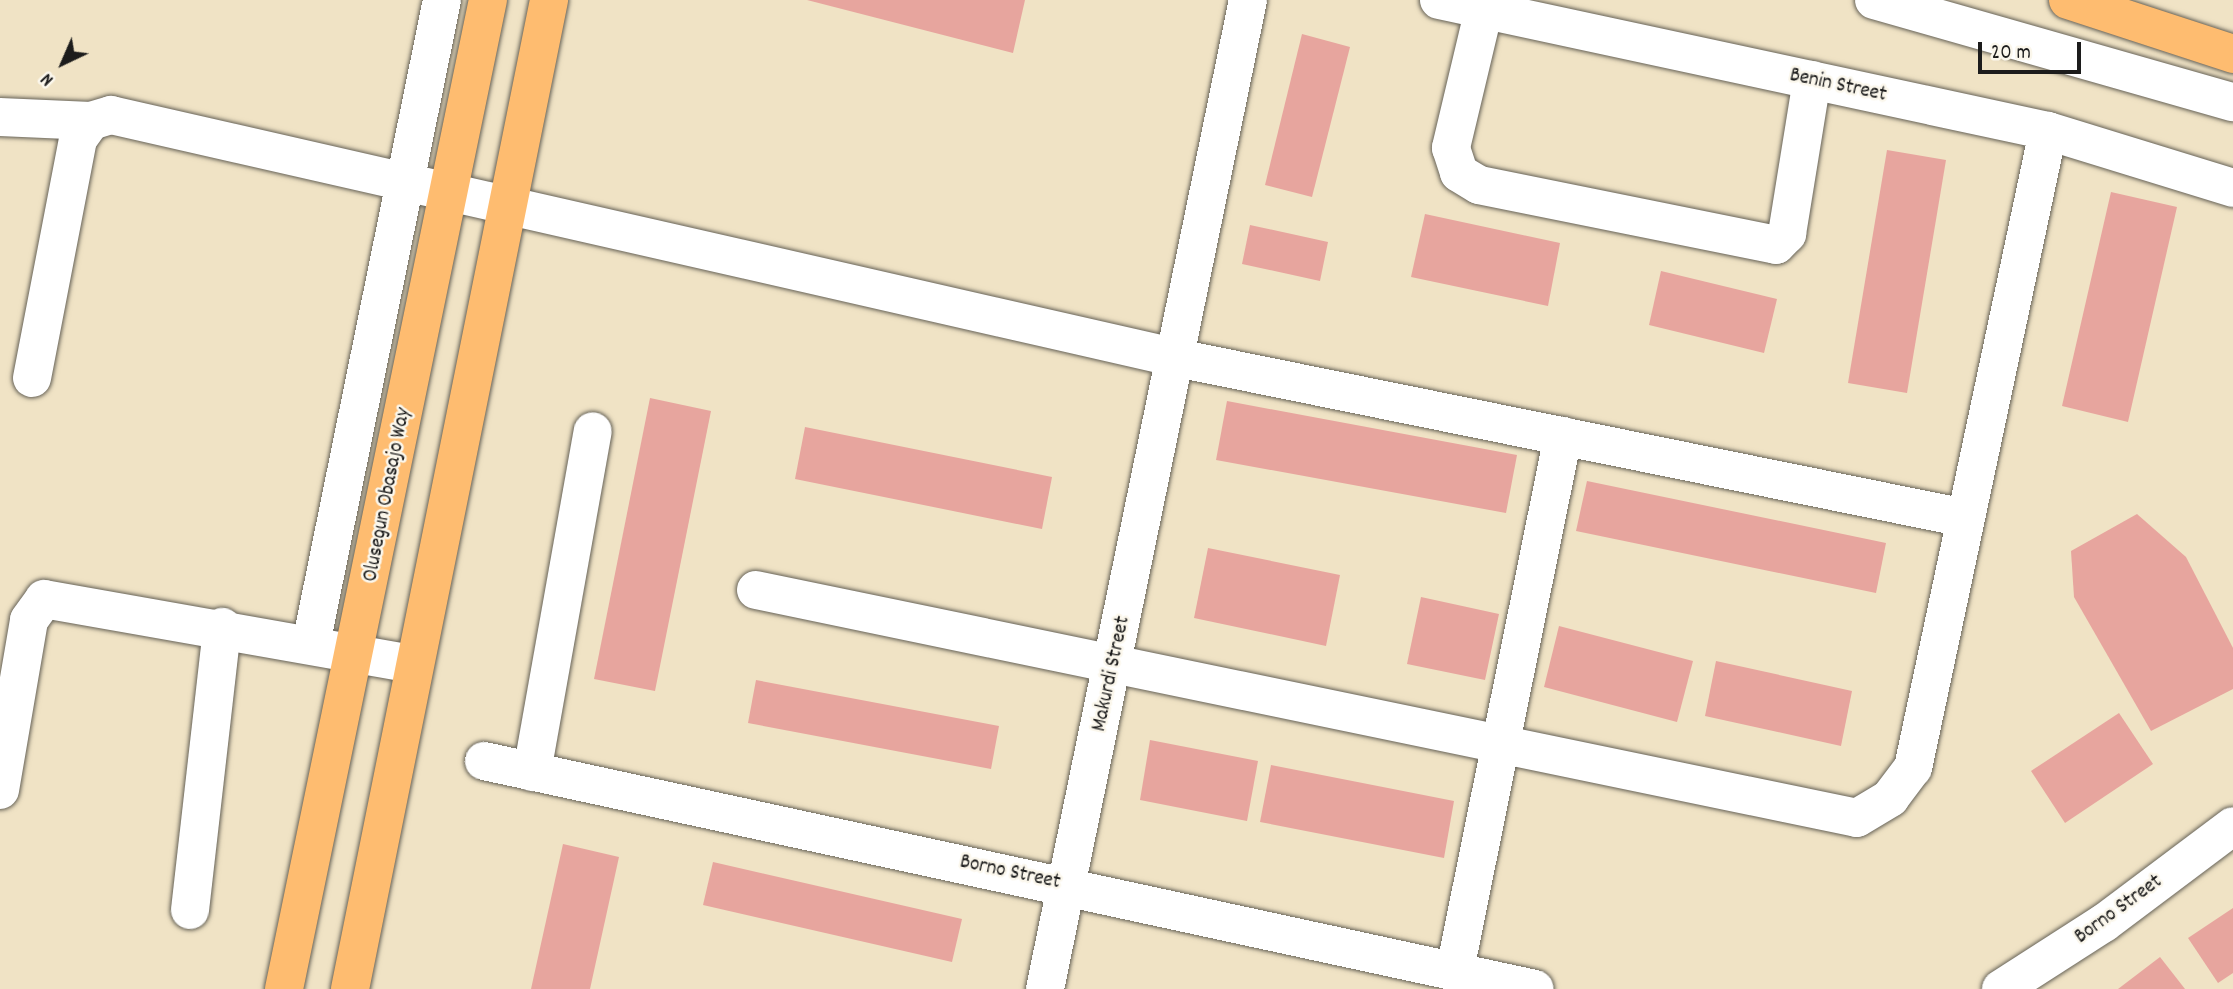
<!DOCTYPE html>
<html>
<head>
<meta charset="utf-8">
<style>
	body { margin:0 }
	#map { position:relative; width:2233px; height:989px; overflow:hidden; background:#f0e3c5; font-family:Dekko,sans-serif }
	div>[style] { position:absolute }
	.building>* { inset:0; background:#e7a59e }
	.roads { filter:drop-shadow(0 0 2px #666257) drop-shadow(0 0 2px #666257) }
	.minor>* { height:38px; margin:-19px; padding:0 19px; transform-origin:19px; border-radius:19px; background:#fff }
	.major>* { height:38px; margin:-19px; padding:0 19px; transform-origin:19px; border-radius:19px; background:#febc70 }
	span { translate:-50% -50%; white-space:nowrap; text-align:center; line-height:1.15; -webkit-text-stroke:5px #fbf7ec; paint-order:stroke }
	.street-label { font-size:21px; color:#1c1c1c }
	.north { position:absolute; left:28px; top:28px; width:70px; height:70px; -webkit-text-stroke:5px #fbf7ec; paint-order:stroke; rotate:224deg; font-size:19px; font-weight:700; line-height:28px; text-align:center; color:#1c1c1c }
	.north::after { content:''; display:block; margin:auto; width:24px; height:32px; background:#1c1c1c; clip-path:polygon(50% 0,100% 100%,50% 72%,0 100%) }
	.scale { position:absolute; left:1978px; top:42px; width:103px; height:32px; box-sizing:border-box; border:4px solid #1c1c1c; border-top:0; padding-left:9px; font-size:21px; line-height:24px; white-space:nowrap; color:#1c1c1c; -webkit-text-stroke:5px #fbf7ec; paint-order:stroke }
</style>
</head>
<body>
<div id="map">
	<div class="building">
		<div style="clip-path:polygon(807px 0,1025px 0,1013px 53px)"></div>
		<div style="clip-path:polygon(1302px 34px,1350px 47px,1312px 197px,1265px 185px)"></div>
		<div style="clip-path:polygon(1887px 150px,1946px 160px,1907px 393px,1848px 383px)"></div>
		<div style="clip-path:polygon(2111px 192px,2177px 207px,2128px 422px,2062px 406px)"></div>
		<div style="clip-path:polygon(1425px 214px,1560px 243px,1548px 306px,1411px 277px)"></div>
		<div style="clip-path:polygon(1250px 225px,1328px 242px,1320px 281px,1242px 264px)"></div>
		<div style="clip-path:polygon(1661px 271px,1777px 299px,1764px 353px,1649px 325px)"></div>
		<div style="clip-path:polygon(650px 398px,711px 411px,655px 691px,594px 679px)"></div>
		<div style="clip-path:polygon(1227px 401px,1517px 455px,1506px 513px,1216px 460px)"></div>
		<div style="clip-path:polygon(805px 427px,1052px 477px,1042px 529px,795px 479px)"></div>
		<div style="clip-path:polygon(1587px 481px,1886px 543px,1876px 593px,1576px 531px)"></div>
		<div style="clip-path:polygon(2137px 514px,2186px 557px,2233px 648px,2233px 689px,2151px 731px,2074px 597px,2071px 551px)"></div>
		<div style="clip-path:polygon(1208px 548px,1340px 575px,1326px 646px,1194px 618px)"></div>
		<div style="clip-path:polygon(1421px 597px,1499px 614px,1485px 680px,1407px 664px)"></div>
		<div style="clip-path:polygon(1559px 626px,1693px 661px,1677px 722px,1544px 687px)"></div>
		<div style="clip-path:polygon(1716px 661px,1852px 691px,1841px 746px,1705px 716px)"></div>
		<div style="clip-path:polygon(756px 680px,999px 726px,991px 769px,748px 723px)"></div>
		<div style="clip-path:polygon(2119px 713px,2153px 764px,2065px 823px,2031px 771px)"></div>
		<div style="clip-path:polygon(1150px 740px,1258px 761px,1247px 821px,1140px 800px)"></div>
		<div style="clip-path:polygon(1271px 765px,1454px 801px,1444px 858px,1260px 822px)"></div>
		<div style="clip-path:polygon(563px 844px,619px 857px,590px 989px,531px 989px)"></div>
		<div style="clip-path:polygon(713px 862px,962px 919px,952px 962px,703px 905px)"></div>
		<div style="clip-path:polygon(2233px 908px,2233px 973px,2218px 983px,2188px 938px)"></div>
		<div style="clip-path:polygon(2160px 957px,2185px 989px,2118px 989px)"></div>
	</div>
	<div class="roads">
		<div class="minor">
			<div style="left:1439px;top:0;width:623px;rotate:12.14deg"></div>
			<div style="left:2048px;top:131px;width:194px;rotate:17.1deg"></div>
			<div style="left:1874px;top:0;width:373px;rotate:15.9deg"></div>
			<div style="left:1484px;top:9px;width:143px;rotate:103.4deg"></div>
			<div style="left:1451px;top:148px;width:26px;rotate:72deg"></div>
			<div style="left:1459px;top:173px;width:23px;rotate:31deg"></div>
			<div style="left:1479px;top:185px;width:303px;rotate:11.4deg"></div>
			<div style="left:1776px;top:245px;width:16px;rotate:-45deg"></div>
			<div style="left:1787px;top:234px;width:156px;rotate:-80.8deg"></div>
			<div style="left:0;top:117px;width:91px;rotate:2.5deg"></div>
			<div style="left:32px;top:378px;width:243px;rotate:-79.1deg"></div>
			<div style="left:78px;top:139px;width:22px;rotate:-54deg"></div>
			<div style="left:91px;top:121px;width:21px;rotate:-17deg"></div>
			<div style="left:111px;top:115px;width:1093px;rotate:12.84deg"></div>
			<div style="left:1177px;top:358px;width:804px;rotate:11.48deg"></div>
			<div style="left:756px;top:590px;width:1124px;rotate:11.7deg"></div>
			<div style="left:1857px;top:818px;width:39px;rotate:-31deg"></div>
			<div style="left:1890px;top:798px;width:38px;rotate:-53deg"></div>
			<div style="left:1913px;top:768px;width:651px;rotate:-78.03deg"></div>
			<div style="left:311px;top:644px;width:657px;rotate:-78.5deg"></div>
			<div style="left:484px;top:761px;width:1075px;rotate:12.24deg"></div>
			<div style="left:532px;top:772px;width:346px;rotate:-79.9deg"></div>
			<div style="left:0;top:790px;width:172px;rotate:-80.3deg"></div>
			<div style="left:29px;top:620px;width:26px;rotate:-54deg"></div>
			<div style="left:44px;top:599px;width:376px;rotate:10deg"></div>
			<div style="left:190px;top:910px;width:285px;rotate:-83.5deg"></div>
			<div style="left:1455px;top:970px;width:545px;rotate:-78.57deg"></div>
			<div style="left:1045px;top:989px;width:1010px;rotate:-78.4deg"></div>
			<div style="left:2001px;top:989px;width:122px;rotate:-32.7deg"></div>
			<div style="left:2104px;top:923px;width:161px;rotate:-36.9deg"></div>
		</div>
		<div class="major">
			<div style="left:2068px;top:0;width:174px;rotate:18.1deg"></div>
			<div style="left:284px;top:989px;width:1010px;rotate:-78.35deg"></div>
			<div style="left:350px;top:989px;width:1009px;rotate:-78.62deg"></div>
		</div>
	</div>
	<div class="street-label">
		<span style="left:1838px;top:86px;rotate:12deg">Benin Street</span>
		<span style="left:388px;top:495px;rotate:-79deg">Olusegun Obasajo Way</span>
		<span style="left:1112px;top:674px;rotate:-78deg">Makurdi Street</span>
		<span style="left:1010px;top:873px;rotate:12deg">Borno Street</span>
		<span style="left:2119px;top:910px;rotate:-36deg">Borno Street</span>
	</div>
	<div class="north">N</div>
	<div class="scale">20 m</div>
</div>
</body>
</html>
